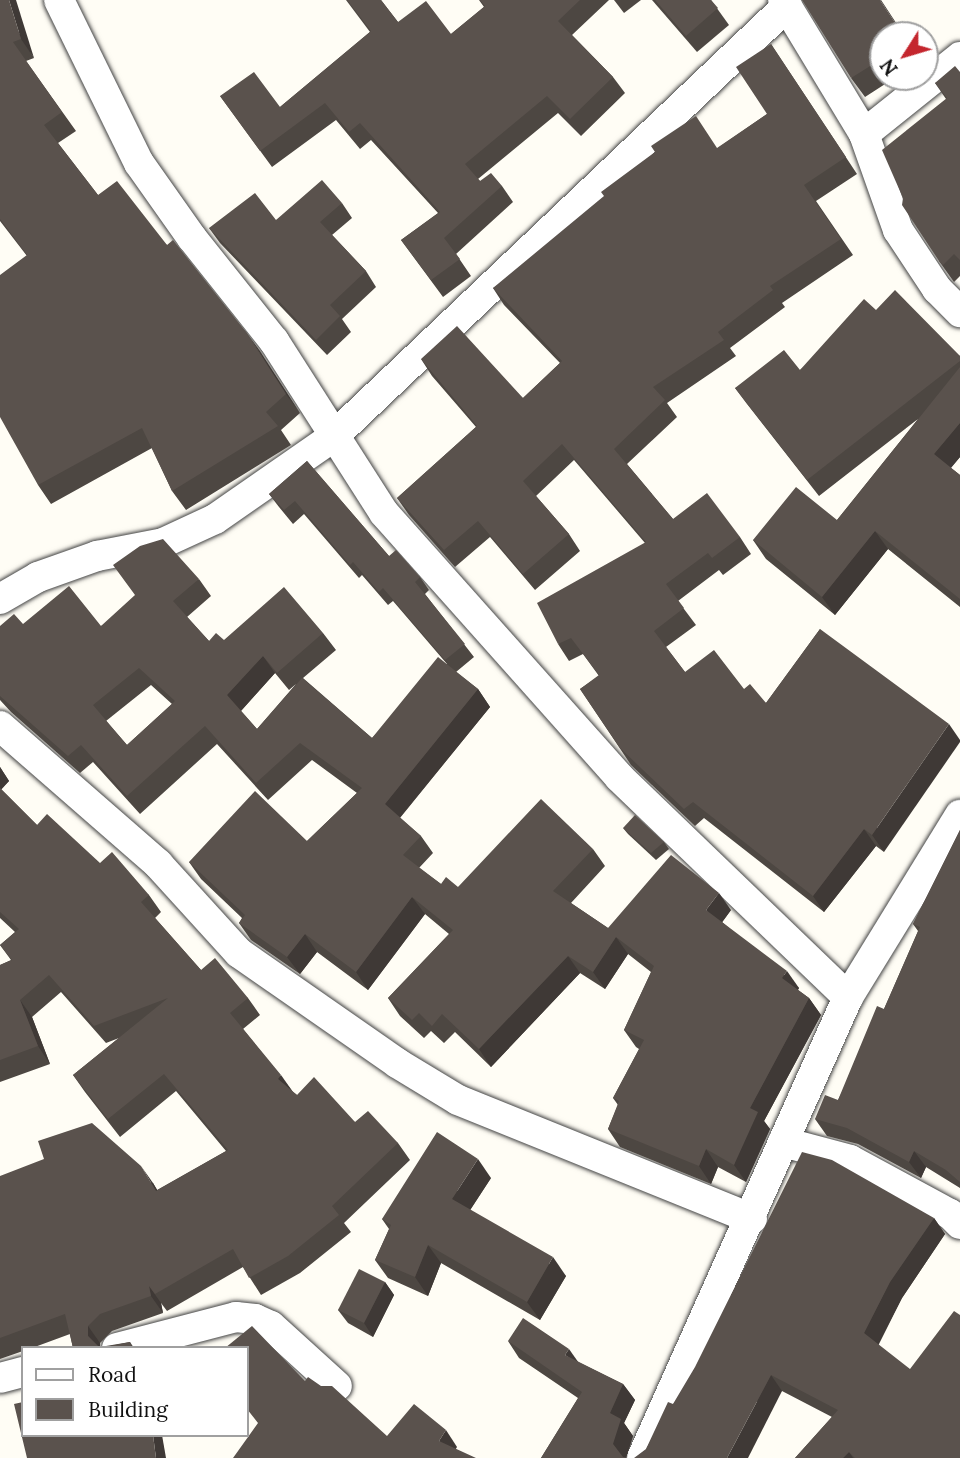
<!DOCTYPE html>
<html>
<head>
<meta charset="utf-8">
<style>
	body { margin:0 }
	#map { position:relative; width:960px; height:1458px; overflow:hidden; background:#fffdf5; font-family:Lora,serif }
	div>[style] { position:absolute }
	.roads { filter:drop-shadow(0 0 2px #444) drop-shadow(0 0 2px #444) }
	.street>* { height:30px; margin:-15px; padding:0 15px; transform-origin:15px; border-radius:15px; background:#fff }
	.wall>* { inset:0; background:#4d4742 }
	.shaded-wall>* { inset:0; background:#3f3936 }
	.building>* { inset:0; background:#5a524d }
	span { translate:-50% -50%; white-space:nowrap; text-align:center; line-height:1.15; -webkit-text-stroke:7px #fff; paint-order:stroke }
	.legend { position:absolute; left:21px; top:1346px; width:228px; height:91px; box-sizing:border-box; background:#fff; border:2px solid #a0a0a0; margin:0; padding:9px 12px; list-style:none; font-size:21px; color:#111 }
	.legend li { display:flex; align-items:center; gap:14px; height:35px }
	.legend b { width:35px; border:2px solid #a0a0a0 }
	.north { position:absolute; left:869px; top:21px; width:70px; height:70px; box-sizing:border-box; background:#fff; border:2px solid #a0a0a0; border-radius:50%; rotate:233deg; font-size:19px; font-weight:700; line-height:28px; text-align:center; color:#111 }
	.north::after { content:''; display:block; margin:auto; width:24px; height:32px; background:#c4262e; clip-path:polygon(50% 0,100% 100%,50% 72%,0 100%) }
</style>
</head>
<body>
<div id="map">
	<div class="roads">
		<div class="street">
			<div style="left:59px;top:0;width:182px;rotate:63.9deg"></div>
			<div style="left:139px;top:163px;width:92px;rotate:54.8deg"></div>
			<div style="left:192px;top:238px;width:132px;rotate:51.5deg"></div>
			<div style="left:274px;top:341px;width:204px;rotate:57.4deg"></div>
			<div style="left:384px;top:513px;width:353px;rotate:48.3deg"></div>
			<div style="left:619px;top:777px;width:318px;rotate:43.9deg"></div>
			<div style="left:783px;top:0;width:157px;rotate:58.8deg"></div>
			<div style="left:864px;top:134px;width:102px;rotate:70.5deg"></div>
			<div style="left:898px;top:230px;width:71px;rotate:56.5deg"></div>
			<div style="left:937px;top:289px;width:33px;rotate:45deg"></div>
			<div style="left:864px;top:134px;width:123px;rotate:-38.7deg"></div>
			<div style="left:0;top:599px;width:44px;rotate:-30.1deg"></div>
			<div style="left:38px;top:577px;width:63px;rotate:-19.6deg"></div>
			<div style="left:97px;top:556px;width:67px;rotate:-11.1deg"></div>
			<div style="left:163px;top:543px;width:57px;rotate:-24.8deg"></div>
			<div style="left:215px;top:519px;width:144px;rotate:-34.8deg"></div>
			<div style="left:333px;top:437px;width:626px;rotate:-43.51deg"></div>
			<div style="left:0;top:726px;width:210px;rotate:41.1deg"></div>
			<div style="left:158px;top:864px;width:120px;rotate:47.7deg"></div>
			<div style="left:239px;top:953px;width:193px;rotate:34.8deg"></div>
			<div style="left:397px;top:1063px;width:71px;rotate:31.2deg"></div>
			<div style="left:458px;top:1100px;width:317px;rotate:22deg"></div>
			<div style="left:783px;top:1142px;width:69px;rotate:15deg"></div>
			<div style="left:850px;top:1160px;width:114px;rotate:28.4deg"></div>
			<div style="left:950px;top:1214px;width:14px;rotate:45deg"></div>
			<div style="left:117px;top:1348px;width:123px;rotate:-14.6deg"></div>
			<div style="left:236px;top:1317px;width:19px;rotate:6deg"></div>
			<div style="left:255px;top:1319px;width:17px;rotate:24deg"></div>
			<div style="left:271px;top:1326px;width:89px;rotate:42.3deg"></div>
			<div style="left:0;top:1378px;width:24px;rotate:-15deg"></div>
			<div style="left:642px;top:1458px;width:505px;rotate:-65.92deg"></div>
			<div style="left:848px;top:997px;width:214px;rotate:-58.4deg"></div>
		</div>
	</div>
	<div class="wall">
		<div style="clip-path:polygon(0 0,34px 58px,26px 61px,76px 131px,58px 143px,98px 195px,167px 245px,246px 332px,300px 413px,281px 430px,291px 445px,186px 510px,172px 491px,152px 448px,51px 504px,38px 485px,27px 256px,0 221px)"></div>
		<div style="clip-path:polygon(346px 0,381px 0,398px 22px,451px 34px,484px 7px,479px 0,609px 0,572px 35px,613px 77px,625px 93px,581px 136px,558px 113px,478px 179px,480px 181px,502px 186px,513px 202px,456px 254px,471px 276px,443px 297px,401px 240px,438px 213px,371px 140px,360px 149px,336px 120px,272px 167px,220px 96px,280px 107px,370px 32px)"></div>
		<div style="clip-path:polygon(614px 0,641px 0,624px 13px)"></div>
		<div style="clip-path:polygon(652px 0,711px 0,729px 25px,697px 52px)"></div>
		<div style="clip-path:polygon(883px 35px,883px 77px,896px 77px,865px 97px,851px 78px)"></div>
		<div style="clip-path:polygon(771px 44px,857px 174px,816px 201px,853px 255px,782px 303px,785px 307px,730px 348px,736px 356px,667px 403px,677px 417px,627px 464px,673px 519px,740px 537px,751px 554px,723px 575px,719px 570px,678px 601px,696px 625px,666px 647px,685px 672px,744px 689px,766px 703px,820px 629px,884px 852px,876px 846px,824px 912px,704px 818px,695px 826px,631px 765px,580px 689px,599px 676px,583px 654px,569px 661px,558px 644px,645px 543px,574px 460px,536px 496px,569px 534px,580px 551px,535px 590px,490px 537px,455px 567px,409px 515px,397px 498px,476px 427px,432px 376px,421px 359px,523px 398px,560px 363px,504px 305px,493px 288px,718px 148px,767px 114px)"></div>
		<div style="clip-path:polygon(960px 72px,960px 276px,954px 282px,939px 261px,946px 99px,935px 83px)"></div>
		<div style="clip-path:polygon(342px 203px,352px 218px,332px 235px,366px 271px,376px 287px,342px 319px,351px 332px,327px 355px,220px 243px,209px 228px,276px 220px)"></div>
		<div style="clip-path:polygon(876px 310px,960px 356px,960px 457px,951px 468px,960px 475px,960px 607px,888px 549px,835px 615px,766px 559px,753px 540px,837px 520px,918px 419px,819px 496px,747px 404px,735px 388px,800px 370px)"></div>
		<div style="clip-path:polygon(evenodd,307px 461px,389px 556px,420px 577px,429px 590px,425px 594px,474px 657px,456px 672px,478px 689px,490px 707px,400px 818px,421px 836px,433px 853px,419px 868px,441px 884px,458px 887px,593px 849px,605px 866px,571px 903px,608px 928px,731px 910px,722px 922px,799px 988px,798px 990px,809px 998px,821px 1015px,764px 1121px,770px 1129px,746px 1182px,718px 1167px,711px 1184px,620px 1147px,608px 1129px,618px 1105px,613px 1098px,639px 1049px,636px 1047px,624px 1030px,651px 972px,628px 954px,605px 989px,580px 973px,491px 1067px,455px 1032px,444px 1043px,431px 1031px,424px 1038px,400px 1016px,388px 998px,449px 934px,425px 914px,368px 990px,317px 952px,300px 974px,251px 940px,239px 923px,242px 918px,201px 879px,189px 862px,307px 841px,357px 793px,312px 760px,268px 800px,217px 744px,140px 814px,93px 762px,80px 773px,11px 712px,0 700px,0 626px,23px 624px,101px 626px,199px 579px,211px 596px,187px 617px,209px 641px,323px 633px,336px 650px,303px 678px,372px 738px,447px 664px,393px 601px,388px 605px,362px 575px,359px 578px,304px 514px,293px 524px,279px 507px,269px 494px,307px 461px,275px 673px,289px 690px,296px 684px,257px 729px,241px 711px,275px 673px,307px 461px,151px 685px,172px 704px,127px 745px,106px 721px,151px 685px)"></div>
		<div style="clip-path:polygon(0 767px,9px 781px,1px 789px,37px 825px,149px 895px,161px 912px,155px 918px,201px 970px,248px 998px,260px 1015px,243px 1029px,293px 1092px,297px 1095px,355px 1122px,398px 1143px,410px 1160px,344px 1223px,351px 1232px,300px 1273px,261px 1295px,243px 1267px,167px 1311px,161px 1303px,163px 1313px,112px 1331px,100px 1343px,100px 1347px,130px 1342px,134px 1348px,73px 1348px,70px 1334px,32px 1348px,23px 1348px,23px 1351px,0 1359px,0 1176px,153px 1183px,157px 1190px,226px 1151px,176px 1091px,120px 1137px,85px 1092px,73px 1075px,119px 1038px,106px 1043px,61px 992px,32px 1017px,50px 1064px,0 1082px,0 965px,11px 960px,0 945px,15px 932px,0 918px)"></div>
		<div style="clip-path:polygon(623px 828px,664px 842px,669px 849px,656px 860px,628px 834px)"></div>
		<div style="clip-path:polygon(960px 830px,960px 1188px,926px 1167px,921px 1178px,858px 1144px,827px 1136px,815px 1119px,838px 1100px,884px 1009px,918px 931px,913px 924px)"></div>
		<div style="clip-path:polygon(491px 1178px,470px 1210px,566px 1276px,540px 1320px,441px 1263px,428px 1296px,388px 1278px,375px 1260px,389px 1229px,382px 1219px)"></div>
		<div style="clip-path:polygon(934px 1218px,945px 1234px,902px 1298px,878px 1344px,960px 1458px,795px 1458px,832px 1417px,782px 1391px,646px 1449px,673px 1404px)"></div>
		<div style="clip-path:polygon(385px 1282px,394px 1295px,373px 1337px,348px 1323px,338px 1310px)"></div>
		<div style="clip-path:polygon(508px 1341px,578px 1362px,623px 1384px,635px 1400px,624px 1423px,633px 1436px,626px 1458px,541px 1458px,578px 1398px,519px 1358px)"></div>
	</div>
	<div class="shaded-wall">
		<div style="clip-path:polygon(9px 0,16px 0,34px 58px,21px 39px)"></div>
		<div style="clip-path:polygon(880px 0,881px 0,904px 35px,903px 35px)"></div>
		<div style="clip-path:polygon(246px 332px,260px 351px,300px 413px,286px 394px)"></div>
		<div style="clip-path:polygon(960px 423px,960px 457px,947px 472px,934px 454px)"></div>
		<div style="clip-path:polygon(875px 531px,888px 549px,835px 615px,822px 597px)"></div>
		<div style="clip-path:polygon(263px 656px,275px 673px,239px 713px,227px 695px)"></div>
		<div style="clip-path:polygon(478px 689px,490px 707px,397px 821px,385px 804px)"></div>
		<div style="clip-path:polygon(949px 724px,960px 740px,960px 742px,884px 852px,872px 835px)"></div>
		<div style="clip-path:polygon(0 767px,9px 781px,0 791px)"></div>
		<div style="clip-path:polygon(864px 829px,876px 846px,824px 912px,813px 896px)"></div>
		<div style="clip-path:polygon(719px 893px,731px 910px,718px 928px,706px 910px)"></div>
		<div style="clip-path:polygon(412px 897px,425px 914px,368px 990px,356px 972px)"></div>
		<div style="clip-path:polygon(305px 934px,317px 952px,300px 974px,287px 957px)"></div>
		<div style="clip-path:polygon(616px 937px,628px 954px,605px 989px,593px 972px)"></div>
		<div style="clip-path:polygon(568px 956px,580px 973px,491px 1067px,479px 1049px)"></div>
		<div style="clip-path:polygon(787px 971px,799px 988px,794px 995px,782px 978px)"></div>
		<div style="clip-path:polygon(809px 998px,821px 1015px,764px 1121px,770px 1129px,746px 1182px,734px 1165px,750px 1108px)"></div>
		<div style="clip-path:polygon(20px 1000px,32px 1017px,50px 1064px,38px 1046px)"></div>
		<div style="clip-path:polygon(281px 1075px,293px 1092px,278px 1079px)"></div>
		<div style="clip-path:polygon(706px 1149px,718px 1167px,711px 1184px,699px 1166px)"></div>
		<div style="clip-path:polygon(914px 1151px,926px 1167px,921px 1178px,909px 1162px)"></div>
		<div style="clip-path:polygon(478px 1159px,491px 1178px,465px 1218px,452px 1199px)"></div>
		<div style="clip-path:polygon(141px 1166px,153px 1183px,168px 1208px,156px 1191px)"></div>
		<div style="clip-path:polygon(934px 1218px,945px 1234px,902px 1298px,876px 1350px,864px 1333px,890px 1282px)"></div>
		<div style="clip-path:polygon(428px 1245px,441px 1263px,428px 1296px,415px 1277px)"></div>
		<div style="clip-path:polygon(553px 1257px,566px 1276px,540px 1320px,527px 1302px)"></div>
		<div style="clip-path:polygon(385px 1282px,394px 1295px,373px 1337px,364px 1323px)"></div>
		<div style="clip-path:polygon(149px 1286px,161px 1303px,163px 1313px,151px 1296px)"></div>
		<div style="clip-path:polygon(88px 1326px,100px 1343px,100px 1348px,88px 1336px)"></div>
		<div style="clip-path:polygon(569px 1349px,581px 1366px,565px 1355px)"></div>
		<div style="clip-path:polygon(771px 1375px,782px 1391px,748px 1458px,727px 1458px)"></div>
		<div style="clip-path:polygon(623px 1384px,635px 1400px,624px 1423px,633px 1436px,626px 1458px,623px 1458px,613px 1444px,610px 1413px)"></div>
		<div style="clip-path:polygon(446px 1430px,457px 1447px,451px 1457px,439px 1441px)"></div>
		<div style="clip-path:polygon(153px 1435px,162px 1435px,166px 1458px,156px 1458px)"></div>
		<div style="clip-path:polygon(849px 1452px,853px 1458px,843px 1458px)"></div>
	</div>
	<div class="building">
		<div style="clip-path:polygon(0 0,9px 0,21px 39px,13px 42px,62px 112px,44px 125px,98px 195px,117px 181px,167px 245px,173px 240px,246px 332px,286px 394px,266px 412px,278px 426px,172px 491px,142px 428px,38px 485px,0 417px,0 275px,27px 255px,0 219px)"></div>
		<div style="clip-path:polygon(347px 0,381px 0,398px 22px,426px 1px,451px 34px,485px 6px,480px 0,580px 0,558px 21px,613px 77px,570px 119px,547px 96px,465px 164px,480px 181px,491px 173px,502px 186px,444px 238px,460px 259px,431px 280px,401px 240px,440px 212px,360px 123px,349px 132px,325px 103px,260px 151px,220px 96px,254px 72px,280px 107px,371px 31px)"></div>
		<div style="clip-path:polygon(655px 0,711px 0,718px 8px,686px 36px)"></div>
		<div style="clip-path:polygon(802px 0,880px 0,903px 35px,883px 35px,883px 58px,851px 78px)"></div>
		<div style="clip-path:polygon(771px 44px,846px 157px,804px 185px,841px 239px,770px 286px,773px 290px,718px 332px,724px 340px,653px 387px,665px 400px,614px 449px,673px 519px,707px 493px,740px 537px,712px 558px,708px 553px,666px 584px,684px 608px,654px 631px,685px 672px,714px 650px,744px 689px,750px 684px,766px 703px,820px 629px,949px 724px,872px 835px,864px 829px,813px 896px,693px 802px,684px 809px,620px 748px,580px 689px,599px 675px,571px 638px,558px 644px,537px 603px,646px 542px,562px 444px,523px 481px,569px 534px,523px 574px,478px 521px,444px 550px,397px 498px,477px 426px,421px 359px,457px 326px,523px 398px,562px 361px,493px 288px,604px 196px,601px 192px,655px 152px,651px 146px,696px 116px,717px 148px,767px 114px,736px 67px)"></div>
		<div style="clip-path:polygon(955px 66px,960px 72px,960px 260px,954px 254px,943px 265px,939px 261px,902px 205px,903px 198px,882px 150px,947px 98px,935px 83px)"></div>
		<div style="clip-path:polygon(322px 180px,342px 203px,320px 222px,366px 271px,330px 305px,340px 316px,316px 340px,209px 228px,255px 193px,276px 220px)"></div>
		<div style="clip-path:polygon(895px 290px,960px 356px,960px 361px,807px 480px,735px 388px,784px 350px,800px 370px,864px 299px,876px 310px)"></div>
		<div style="clip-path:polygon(960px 367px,960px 423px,934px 454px,960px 475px,960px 599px,875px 531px,822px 597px,753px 540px,796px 487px,837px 520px)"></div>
		<div style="clip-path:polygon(307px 461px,389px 556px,396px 550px,420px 577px,415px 582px,465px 644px,445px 660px,383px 588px,379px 592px,353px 562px,350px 565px,295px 501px,284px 510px,269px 494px)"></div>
		<div style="clip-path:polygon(evenodd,163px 539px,199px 579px,173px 601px,209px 641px,216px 633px,224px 640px,284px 587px,323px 633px,277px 673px,263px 656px,227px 695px,257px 729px,302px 678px,372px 738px,438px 657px,478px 689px,385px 804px,421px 836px,403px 855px,441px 884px,446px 877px,458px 887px,541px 799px,593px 849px,553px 891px,608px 928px,671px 855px,719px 893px,706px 910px,787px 971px,782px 978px,809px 998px,750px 1108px,758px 1112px,734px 1165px,706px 1149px,699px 1166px,608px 1129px,619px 1101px,613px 1098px,644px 1040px,624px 1030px,654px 966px,616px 937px,593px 972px,568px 956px,479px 1049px,442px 1014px,432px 1026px,419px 1013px,412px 1020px,388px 998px,453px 930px,412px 897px,356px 972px,305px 934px,287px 957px,239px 923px,245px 915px,189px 862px,255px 791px,307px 841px,362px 788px,300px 743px,256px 783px,205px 726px,127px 796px,81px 745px,68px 756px,0 696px,0 626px,14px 614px,23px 624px,69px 586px,101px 626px,135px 595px,113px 565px,140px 546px,163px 539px,139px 668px,175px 701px,127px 745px,93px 705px,139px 668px)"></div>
		<div style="clip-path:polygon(0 788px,37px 825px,47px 814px,100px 863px,112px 852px,149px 895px,141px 902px,201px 970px,215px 958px,248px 998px,230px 1013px,281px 1075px,278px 1079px,297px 1095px,314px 1077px,355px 1122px,368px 1111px,398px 1143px,332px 1206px,339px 1215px,288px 1256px,249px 1278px,233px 1249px,155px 1294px,149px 1286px,151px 1296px,100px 1314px,88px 1326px,88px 1336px,100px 1348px,130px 1342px,132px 1348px,73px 1348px,65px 1314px,0 1338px,0 1176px,44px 1159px,38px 1141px,92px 1123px,141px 1166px,156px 1191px,228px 1150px,164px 1074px,108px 1119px,73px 1075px,168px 998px,94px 1026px,49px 975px,20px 1000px,38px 1046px,0 1060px,0 965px,12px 960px,0 945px,19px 929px,0 912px)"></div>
		<div style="clip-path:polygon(635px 815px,664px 842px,651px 853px,623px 828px)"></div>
		<div style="clip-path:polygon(960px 830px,960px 1182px,946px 1170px,914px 1151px,909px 1162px,847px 1128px,815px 1119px,825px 1095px,838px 1100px,877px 1006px,884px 1009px,920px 927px,913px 924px)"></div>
		<div style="clip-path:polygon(437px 1132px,478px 1159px,452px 1199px,553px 1257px,527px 1302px,428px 1245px,415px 1277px,375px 1260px,391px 1225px,382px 1219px)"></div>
		<div style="clip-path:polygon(802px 1152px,832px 1160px,934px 1218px,890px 1282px,864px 1333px,910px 1369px,954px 1311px,960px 1315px,960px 1458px,855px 1458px,849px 1452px,843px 1458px,795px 1458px,838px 1410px,771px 1375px,727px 1458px,634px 1458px,646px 1449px,668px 1402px,673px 1404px,695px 1367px)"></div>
		<div style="clip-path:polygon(359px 1269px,385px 1282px,364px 1323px,338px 1310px)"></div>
		<div style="clip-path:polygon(523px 1318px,569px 1349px,565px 1355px,623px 1384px,610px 1413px,621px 1419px,613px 1444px,623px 1457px,628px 1458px,541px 1458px,582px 1392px,508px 1341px)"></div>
		<div style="clip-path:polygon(252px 1326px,305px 1381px,308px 1377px,321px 1386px,332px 1386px,387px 1436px,414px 1404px,446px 1430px,439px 1441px,476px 1458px,233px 1458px,258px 1423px,247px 1409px,247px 1348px,225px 1348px)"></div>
		<div style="clip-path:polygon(23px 1402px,23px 1435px,153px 1435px,156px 1458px,27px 1458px,14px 1404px)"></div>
	</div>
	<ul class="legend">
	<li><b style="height:9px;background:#fff"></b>Road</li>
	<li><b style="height:19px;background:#5a524d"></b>Building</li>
	</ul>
	<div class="north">N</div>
</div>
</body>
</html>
